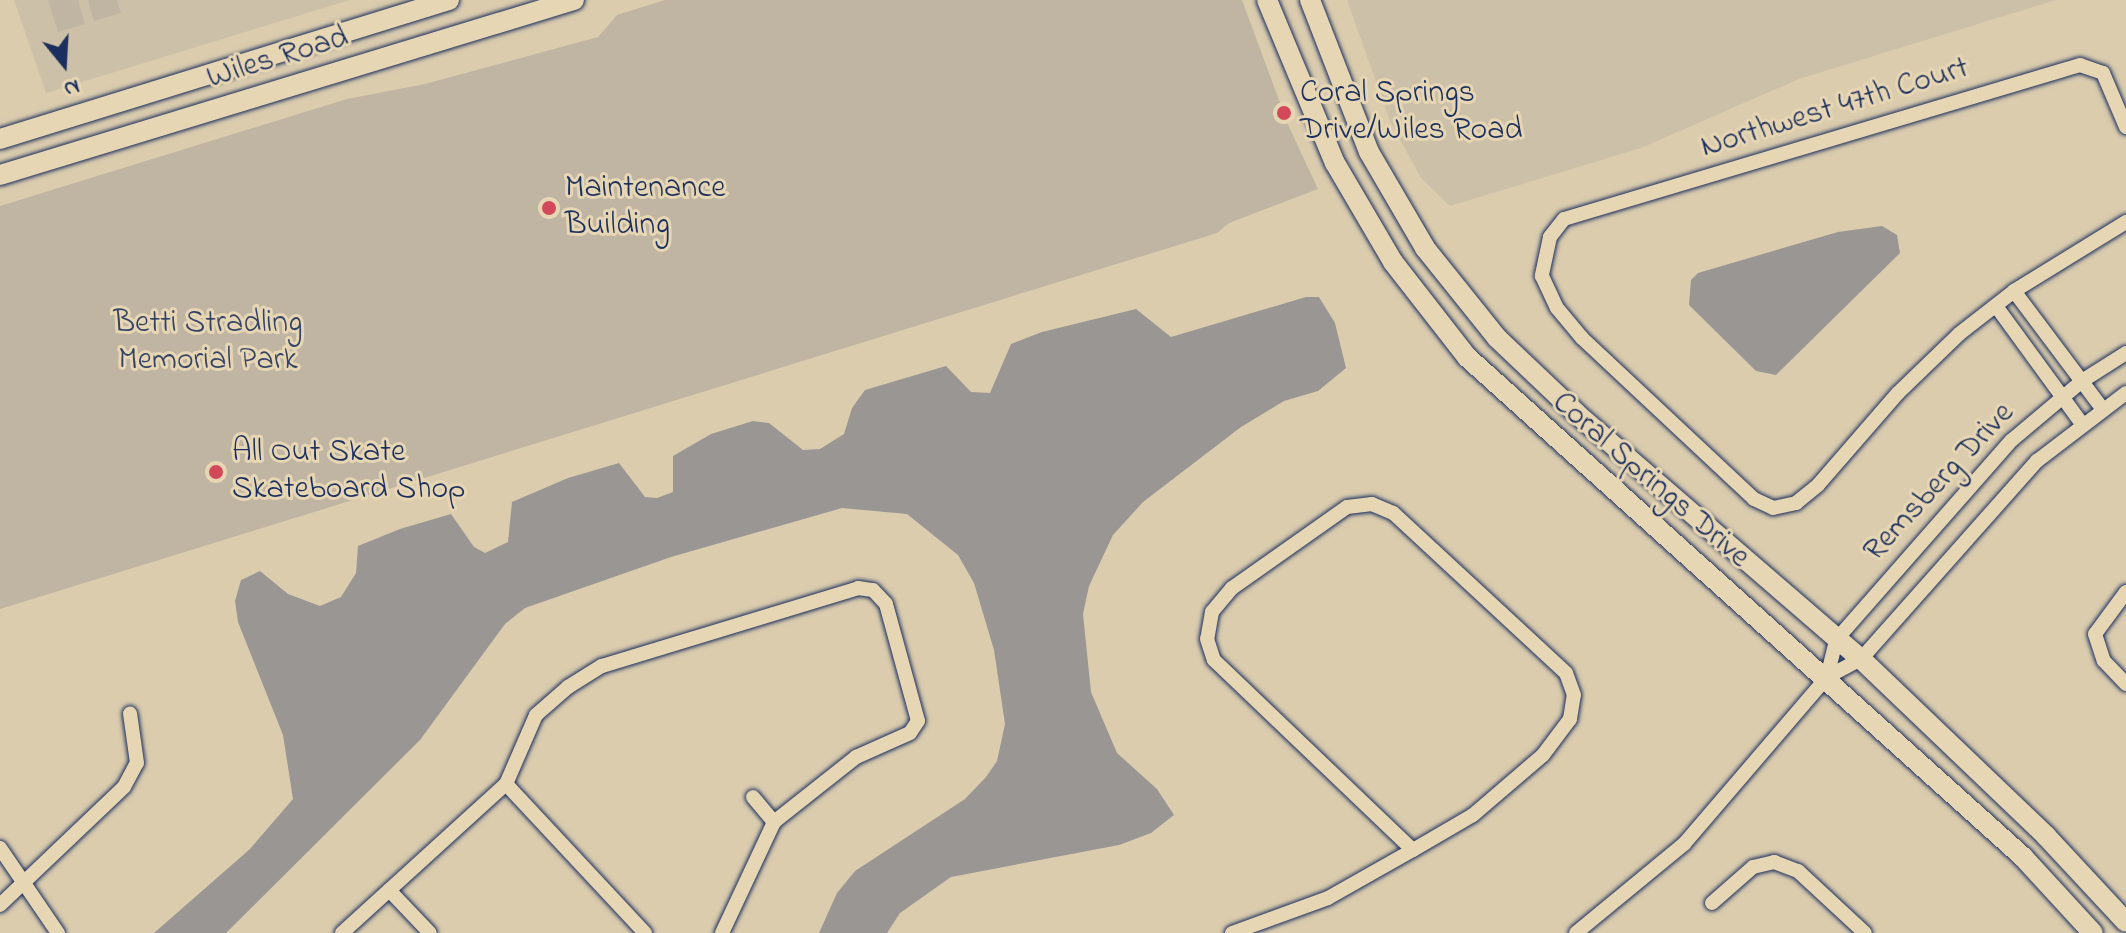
<!DOCTYPE html>
<html>
<head>
<meta charset="utf-8">
<style>
	body { margin:0 }
	#map { position:relative; width:2126px; height:933px; overflow:hidden; background:#dbccae; font-family:"Indie Flower",sans-serif }
	div>[style] { position:absolute }
	.built>* { inset:0; background:#cdc0a8 }
	.green>* { inset:0; background:#bfb5a2 }
	.water>* { inset:0; background:#999693 }
	.roads { filter:drop-shadow(0 0 2px #1b2f5e) drop-shadow(0 0 2px #1b2f5e) }
	.street>* { height:14px; margin:-7px; padding:0 7px; transform-origin:7px; border-radius:7px; background:#e7d6b3 }
	.secondary>* { height:20px; margin:-10px; padding:0 10px; transform-origin:10px; border-radius:10px; background:#e7d6b3 }
	.dots>* { width:22px; height:22px; translate:-50% -50%; box-sizing:border-box; border:4px solid #e7d6b3; border-radius:50% }
	span { translate:-50% -50%; white-space:nowrap; text-align:center; line-height:1.15; -webkit-text-stroke:6px #e7d6b3; paint-order:stroke }
	.street-label { font-size:32px; color:#1b2f5e }
	.poi-label { font-size:32px; color:#1b2f5e }
	.left { translate:0 -50%; text-align:left }
	.park-label { font-size:32px; color:#344368 }
	.north { position:absolute; left:24px; top:24px; width:80px; height:80px; -webkit-text-stroke:6px #e7d6b3; paint-order:stroke; rotate:162deg; font-size:22px; font-weight:700; line-height:32px; text-align:center; color:#1b2f5e }
	.north::after { content:''; display:block; margin:auto; width:28px; height:36px; background:#1b2f5e; clip-path:polygon(50% 0,100% 100%,50% 72%,0 100%) }
</style>
</head>
<body>
<div id="map">
	<div class="built">
		<div style="clip-path:polygon(14px 0,350px 0,46px 93px)"></div>
		<div style="clip-path:polygon(1347px 0,2056px 0,1799px 79px,1641px 148px,1450px 206px,1421px 178px,1390px 121px)"></div>
	</div>
	<div class="green">
		<div style="clip-path:polygon(48px 0,78px 0,85px 24px,58px 32px)"></div>
		<div style="clip-path:polygon(88px 0,117px 0,121px 13px,94px 21px)"></div>
		<div style="clip-path:polygon(665px 0,1242px 0,1289px 127px,1318px 189px,1229px 223px,1217px 233px,0 609px,0 206px,347px 99px,425px 84px,598px 37px,617px 15px)"></div>
	</div>
	<div class="water">
		<div style="clip-path:polygon(1882px 226px,1897px 235px,1900px 253px,1776px 375px,1756px 371px,1689px 305px,1691px 280px,1698px 273px,1838px 232px)"></div>
		<div style="clip-path:polygon(1306px 297px,1319px 297px,1335px 323px,1346px 368px,1318px 391px,1284px 401px,1241px 427px,1143px 502px,1113px 535px,1089px 586px,1083px 614px,1091px 692px,1117px 753px,1157px 789px,1174px 815px,1151px 833px,1119px 845px,951px 877px,900px 913px,887px 933px,819px 933px,837px 893px,855px 871px,965px 799px,986px 777px,997px 761px,1005px 724px,994px 650px,974px 583px,958px 555px,907px 514px,842px 508px,671px 557px,525px 608px,505px 624px,420px 740px,226px 933px,154px 933px,250px 849px,293px 799px,283px 735px,238px 622px,235px 601px,241px 580px,260px 571px,288px 594px,320px 606px,341px 597px,356px 573px,358px 546px,400px 529px,451px 514px,474px 547px,485px 553px,508px 542px,512px 502px,568px 478px,619px 463px,645px 497px,657px 498px,673px 492px,673px 456px,711px 434px,753px 421px,769px 423px,803px 450px,820px 449px,844px 434px,852px 408px,865px 390px,946px 366px,971px 392px,990px 393px,1011px 344px,1042px 332px,1136px 309px,1171px 337px)"></div>
	</div>
	<div class="roads">
		<div class="street">
			<div style="left:2126px;top:127px;width:59px;rotate:-113.1deg"></div>
			<div style="left:2103px;top:73px;width:24px;rotate:-161deg"></div>
			<div style="left:2080px;top:65px;width:538px;rotate:163.38deg"></div>
			<div style="left:1564px;top:219px;width:23px;rotate:128deg"></div>
			<div style="left:1550px;top:237px;width:40px;rotate:102deg"></div>
			<div style="left:1542px;top:276px;width:35px;rotate:65deg"></div>
			<div style="left:1557px;top:308px;width:39px;rotate:50deg"></div>
			<div style="left:1582px;top:338px;width:236px;rotate:43.1deg"></div>
			<div style="left:1754px;top:499px;width:21px;rotate:25deg"></div>
			<div style="left:1773px;top:508px;width:24px;rotate:-12deg"></div>
			<div style="left:1796px;top:503px;width:28px;rotate:-39deg"></div>
			<div style="left:1818px;top:485px;width:122px;rotate:-49deg"></div>
			<div style="left:1898px;top:393px;width:85px;rotate:-44deg"></div>
			<div style="left:1959px;top:334px;width:70px;rotate:-38deg"></div>
			<div style="left:2014px;top:291px;width:132px;rotate:-31.6deg"></div>
			<div style="left:2014px;top:291px;width:146px;rotate:53.1deg"></div>
			<div style="left:1996px;top:306px;width:146px;rotate:53.9deg"></div>
			<div style="left:2126px;top:592px;width:52px;rotate:126.4deg"></div>
			<div style="left:2095px;top:634px;width:28px;rotate:72deg"></div>
			<div style="left:2104px;top:661px;width:32px;rotate:46deg"></div>
			<div style="left:1827px;top:677px;width:38px;rotate:-76deg"></div>
			<div style="left:1836px;top:640px;width:266px;rotate:-48.7deg"></div>
			<div style="left:2012px;top:440px;width:92px;rotate:-40.1deg"></div>
			<div style="left:2082px;top:381px;width:52px;rotate:-32.5deg"></div>
			<div style="left:506px;top:784px;width:204px;rotate:47deg"></div>
			<div style="left:753px;top:797px;width:33px;rotate:50deg"></div>
			<div style="left:0;top:848px;width:103px;rotate:55.7deg"></div>
			<div style="left:389px;top:890px;width:59px;rotate:46.4deg"></div>
			<div style="left:1712px;top:903px;width:55px;rotate:-41.3deg"></div>
			<div style="left:1753px;top:867px;width:22px;rotate:-13deg"></div>
			<div style="left:1774px;top:862px;width:26px;rotate:21deg"></div>
			<div style="left:1798px;top:871px;width:91px;rotate:42.8deg"></div>
			<div style="left:0;top:905px;width:171px;rotate:-43.6deg"></div>
			<div style="left:124px;top:787px;width:27px;rotate:-62deg"></div>
			<div style="left:137px;top:763px;width:50px;rotate:-98deg"></div>
			<div style="left:342px;top:933px;width:222px;rotate:-42.3deg"></div>
			<div style="left:506px;top:784px;width:75px;rotate:-66.5deg"></div>
			<div style="left:536px;top:715px;width:43px;rotate:-41.2deg"></div>
			<div style="left:568px;top:687px;width:40px;rotate:-32deg"></div>
			<div style="left:602px;top:666px;width:268px;rotate:-16.9deg"></div>
			<div style="left:858px;top:588px;width:15px;rotate:8deg"></div>
			<div style="left:873px;top:590px;width:19px;rotate:47deg"></div>
			<div style="left:886px;top:604px;width:121px;rotate:74.7deg"></div>
			<div style="left:918px;top:721px;width:14px;rotate:124deg"></div>
			<div style="left:910px;top:733px;width:59px;rotate:156deg"></div>
			<div style="left:856px;top:757px;width:105px;rotate:141.6deg"></div>
			<div style="left:774px;top:822px;width:123px;rotate:115.1deg"></div>
			<div style="left:1232px;top:933px;width:102px;rotate:-20deg"></div>
			<div style="left:1328px;top:898px;width:98px;rotate:-29.5deg"></div>
			<div style="left:1413px;top:850px;width:69px;rotate:-30.3deg"></div>
			<div style="left:1473px;top:815px;width:92px;rotate:-40.6deg"></div>
			<div style="left:1543px;top:755px;width:45px;rotate:-53.1deg"></div>
			<div style="left:1570px;top:719px;width:24px;rotate:-81deg"></div>
			<div style="left:1574px;top:695px;width:23px;rotate:-110deg"></div>
			<div style="left:1566px;top:673px;width:236px;rotate:-137.2deg"></div>
			<div style="left:1393px;top:513px;width:23px;rotate:-157deg"></div>
			<div style="left:1372px;top:504px;width:25px;rotate:173deg"></div>
			<div style="left:1347px;top:507px;width:141px;rotate:144.8deg"></div>
			<div style="left:1232px;top:588px;width:31px;rotate:130deg"></div>
			<div style="left:1212px;top:612px;width:27px;rotate:100deg"></div>
			<div style="left:1207px;top:639px;width:22px;rotate:72deg"></div>
			<div style="left:1214px;top:660px;width:275px;rotate:43.7deg"></div>
			<div style="left:1576px;top:933px;width:140px;rotate:-39.5deg"></div>
			<div style="left:1684px;top:844px;width:220px;rotate:-49.4deg"></div>
			<div style="left:1827px;top:677px;width:38px;rotate:-28deg"></div>
			<div style="left:1861px;top:659px;width:265px;rotate:-48.4deg"></div>
			<div style="left:2037px;top:461px;width:112px;rotate:-37.4deg"></div>
		</div>
		<div class="secondary">
			<div style="left:1267px;top:0;width:177px;rotate:67.4deg"></div>
			<div style="left:1335px;top:163px;width:115px;rotate:59.6deg"></div>
			<div style="left:1393px;top:262px;width:120px;rotate:52.1deg"></div>
			<div style="left:1467px;top:357px;width:748px;rotate:41.96deg"></div>
			<div style="left:2023px;top:857px;width:103px;rotate:47.4deg"></div>
			<div style="left:1310px;top:0;width:163px;rotate:68.8deg"></div>
			<div style="left:1369px;top:152px;width:111px;rotate:59.7deg"></div>
			<div style="left:1425px;top:248px;width:115px;rotate:51.3deg"></div>
			<div style="left:1497px;top:338px;width:110px;rotate:43.5deg"></div>
			<div style="left:1577px;top:414px;width:375px;rotate:40.8deg"></div>
			<div style="left:1861px;top:659px;width:256px;rotate:43.7deg"></div>
			<div style="left:2046px;top:836px;width:117px;rotate:47.1deg"></div>
			<div style="left:0;top:139px;width:470px;rotate:-17.2deg"></div>
			<div style="left:0;top:175px;width:600px;rotate:-16.96deg"></div>
		</div>
	</div>
	<div class="dots">
		<div style="left:1284px;top:113px;background:#d1495b"></div>
		<div style="left:549px;top:208px;background:#d1495b"></div>
		<div style="left:216px;top:472px;background:#d1495b"></div>
	</div>
	<div class="street-label">
		<span style="left:278px;top:59px;rotate:-17deg">Wiles Road</span>
		<span style="left:1835px;top:109px;rotate:-17deg">Northwest 47th Court</span>
		<span style="left:1650px;top:481px;rotate:41deg">Coral Springs Drive</span>
		<span style="left:1940px;top:483px;rotate:-47deg">Remsberg Drive</span>
	</div>
	<div class="poi-label">
		<span class="left" style="left:1300px;top:113px">Coral Springs<br>Drive/Wiles Road</span>
		<span class="left" style="left:565px;top:208px">Maintenance<br>Building</span>
		<span class="left" style="left:232px;top:472px">All Out Skate<br>Skateboard Shop</span>
	</div>
	<div class="park-label">
		<span style="left:208px;top:343px">Betti Stradling<br>Memorial Park</span>
	</div>
	<div class="north">N</div>
</div>
</body>
</html>
